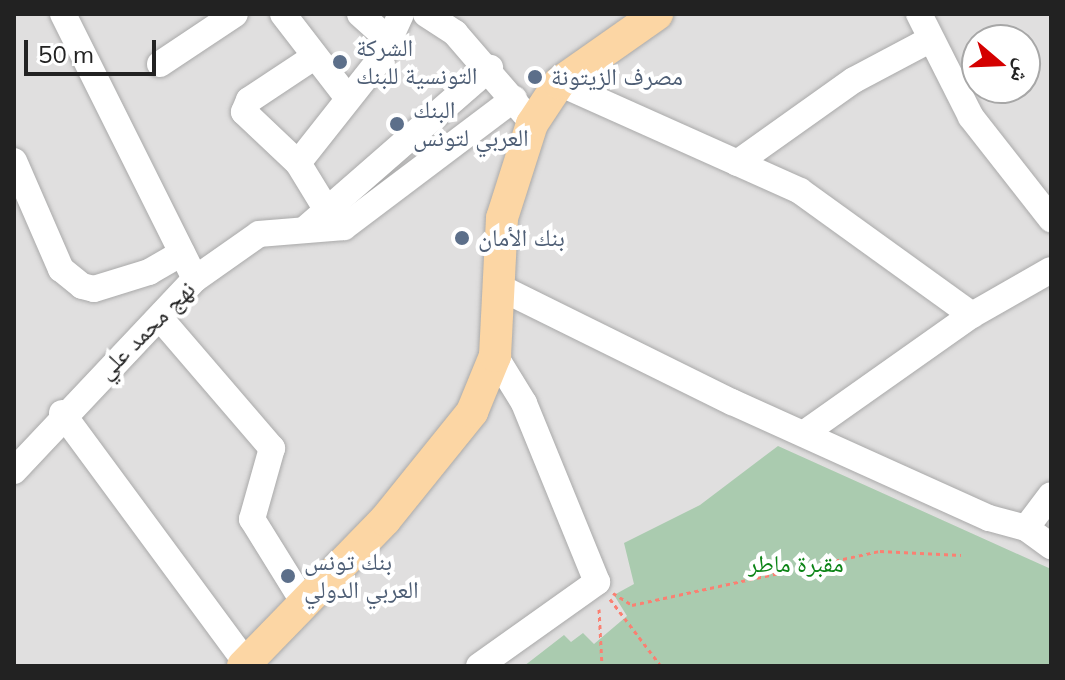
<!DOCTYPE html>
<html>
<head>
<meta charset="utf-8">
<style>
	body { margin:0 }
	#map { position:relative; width:1065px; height:680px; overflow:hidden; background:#f2efe9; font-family:Mulish,"Noto Naskh Arabic",sans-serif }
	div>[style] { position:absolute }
	.residential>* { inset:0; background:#e0dfdf }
	.cemetery>* { inset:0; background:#aacbaf }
	.path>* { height:3px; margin-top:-1.5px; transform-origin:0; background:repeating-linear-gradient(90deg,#fa8072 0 4px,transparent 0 8px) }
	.roads { filter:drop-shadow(0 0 2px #a9a9a9) drop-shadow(0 0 2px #a9a9a9) }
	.minor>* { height:26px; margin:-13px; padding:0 13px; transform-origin:13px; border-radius:13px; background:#fff }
	.major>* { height:32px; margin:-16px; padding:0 16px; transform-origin:16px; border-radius:16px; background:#fcd6a4 }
	.dots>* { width:22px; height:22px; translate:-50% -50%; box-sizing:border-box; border:4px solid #fff; border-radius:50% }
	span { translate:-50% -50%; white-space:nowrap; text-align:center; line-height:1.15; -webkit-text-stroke:8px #fff; paint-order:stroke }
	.service-label { font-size:24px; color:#4e5e75 }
	.left { translate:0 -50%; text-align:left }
	.street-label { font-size:24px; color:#222 }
	.park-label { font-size:24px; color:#0c8416 }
	.frame { position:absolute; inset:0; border:16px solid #222; pointer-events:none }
	.north { position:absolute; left:961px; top:24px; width:80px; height:80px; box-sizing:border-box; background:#fff; border:2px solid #a7a7a7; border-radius:50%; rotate:109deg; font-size:22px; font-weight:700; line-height:32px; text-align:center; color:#222 }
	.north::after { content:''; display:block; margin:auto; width:28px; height:36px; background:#d40000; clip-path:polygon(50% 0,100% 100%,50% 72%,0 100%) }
	.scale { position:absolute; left:24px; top:40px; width:132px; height:36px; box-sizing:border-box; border:4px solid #222; border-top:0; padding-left:10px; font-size:24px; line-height:28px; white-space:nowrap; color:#222; -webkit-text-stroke:6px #fff; paint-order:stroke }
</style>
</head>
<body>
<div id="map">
	<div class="residential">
		<div style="clip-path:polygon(evenodd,14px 14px,1051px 14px,1051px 666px,14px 666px,14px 14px,977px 40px,1025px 40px,1025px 88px,977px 88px,977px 40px)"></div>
	</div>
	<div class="cemetery">
		<div style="clip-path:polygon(778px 446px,1051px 569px,1051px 666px,524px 666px,564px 635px,571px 642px,583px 633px,594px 644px,627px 616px,614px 595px,634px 584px,624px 543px,700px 505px)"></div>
	</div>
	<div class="path">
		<div style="left:613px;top:593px;width:22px;rotate:32deg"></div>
		<div style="left:632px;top:605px;width:254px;rotate:-12.3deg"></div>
		<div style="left:880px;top:551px;width:81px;rotate:2.8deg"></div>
		<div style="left:610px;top:599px;width:84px;rotate:52.7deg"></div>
		<div style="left:599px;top:609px;width:57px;rotate:87deg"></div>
	</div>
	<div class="roads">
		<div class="minor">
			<div style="left:63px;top:14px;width:296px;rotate:63.5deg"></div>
			<div style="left:283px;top:14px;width:105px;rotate:52.4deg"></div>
			<div style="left:360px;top:14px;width:36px;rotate:42deg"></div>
			<div style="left:426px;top:14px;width:35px;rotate:33deg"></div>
			<div style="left:455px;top:33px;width:106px;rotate:49.2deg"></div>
			<div style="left:919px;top:14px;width:115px;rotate:63.2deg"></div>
			<div style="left:971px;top:117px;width:130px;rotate:51.9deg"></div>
			<div style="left:314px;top:57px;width:78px;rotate:146.5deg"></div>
			<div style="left:249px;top:100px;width:13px;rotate:113deg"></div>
			<div style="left:244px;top:112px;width:74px;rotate:43.4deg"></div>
			<div style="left:298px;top:163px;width:52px;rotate:58.5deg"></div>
			<div style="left:160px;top:64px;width:90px;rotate:-33.7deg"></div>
			<div style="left:559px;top:83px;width:264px;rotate:24.1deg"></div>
			<div style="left:800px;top:191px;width:212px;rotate:35.8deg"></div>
			<div style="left:14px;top:161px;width:118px;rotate:66.5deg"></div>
			<div style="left:61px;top:269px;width:27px;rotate:39deg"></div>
			<div style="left:82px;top:286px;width:12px;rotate:14deg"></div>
			<div style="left:94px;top:289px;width:58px;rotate:-17.2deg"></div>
			<div style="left:149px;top:272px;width:38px;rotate:-30deg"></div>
			<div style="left:298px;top:163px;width:134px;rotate:-51.7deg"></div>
			<div style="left:381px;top:58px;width:48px;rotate:-65.6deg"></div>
			<div style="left:737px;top:163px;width:143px;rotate:-35.4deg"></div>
			<div style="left:854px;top:80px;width:87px;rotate:-28deg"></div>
			<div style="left:304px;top:230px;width:247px;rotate:-41.1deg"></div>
			<div style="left:501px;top:288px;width:258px;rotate:26.3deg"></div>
			<div style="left:732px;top:402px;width:282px;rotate:24.3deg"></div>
			<div style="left:989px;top:518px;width:38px;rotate:15deg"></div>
			<div style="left:1026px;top:528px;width:31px;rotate:36deg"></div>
			<div style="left:160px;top:318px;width:172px;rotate:49.3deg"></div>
			<div style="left:272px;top:448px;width:74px;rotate:105.7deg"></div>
			<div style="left:252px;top:519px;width:99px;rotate:58.2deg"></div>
			<div style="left:62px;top:413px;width:310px;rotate:53.6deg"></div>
			<div style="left:806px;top:432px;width:203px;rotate:-35.2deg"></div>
			<div style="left:972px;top:315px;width:91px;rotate:-29.7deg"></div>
			<div style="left:14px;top:471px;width:264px;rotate:-46.7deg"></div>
			<div style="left:195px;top:279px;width:78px;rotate:-35.1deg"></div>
			<div style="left:259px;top:234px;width:85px;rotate:-4.7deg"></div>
			<div style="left:344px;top:227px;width:213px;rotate:-37deg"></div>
			<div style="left:1026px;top:528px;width:41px;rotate:-52.9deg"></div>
			<div style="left:479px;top:666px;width:145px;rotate:-35.4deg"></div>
			<div style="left:597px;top:582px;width:193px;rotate:-112.2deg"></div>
			<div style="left:524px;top:403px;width:55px;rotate:-121.7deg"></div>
		</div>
		<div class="major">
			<div style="left:243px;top:666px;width:204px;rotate:-45.8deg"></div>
			<div style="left:385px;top:520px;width:139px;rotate:-51.1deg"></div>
			<div style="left:472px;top:412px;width:61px;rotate:-67.7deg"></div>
			<div style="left:495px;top:356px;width:138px;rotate:-87.1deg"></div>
			<div style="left:502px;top:218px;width:99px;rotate:-72.3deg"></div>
			<div style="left:532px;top:124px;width:49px;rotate:-56.6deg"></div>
			<div style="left:559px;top:83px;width:120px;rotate:-35.1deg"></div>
		</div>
	</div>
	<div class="dots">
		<div style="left:340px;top:62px;background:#5c6f8a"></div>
		<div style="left:535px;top:77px;background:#5c6f8a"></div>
		<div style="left:397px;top:124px;background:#5c6f8a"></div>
		<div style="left:462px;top:238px;background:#5c6f8a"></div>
		<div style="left:288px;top:576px;background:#5c6f8a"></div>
	</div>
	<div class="service-label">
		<span class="left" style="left:356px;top:62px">الشركة<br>التونسية للبنك</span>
		<span class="left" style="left:551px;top:77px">مصرف الزيتونة</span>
		<span class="left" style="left:413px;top:124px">البنك<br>العربي لتونس</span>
		<span class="left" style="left:478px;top:238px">بنك الأمان</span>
		<span class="left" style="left:304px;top:576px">بنك تونس<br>العربي الدولي</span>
	</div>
	<div class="street-label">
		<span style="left:146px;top:330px;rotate:-45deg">نهج محمد علي</span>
	</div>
	<div class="park-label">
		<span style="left:796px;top:564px">مقبرة ماطر</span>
	</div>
	<div class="frame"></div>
	<div class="north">ش</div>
	<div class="scale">50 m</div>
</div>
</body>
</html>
